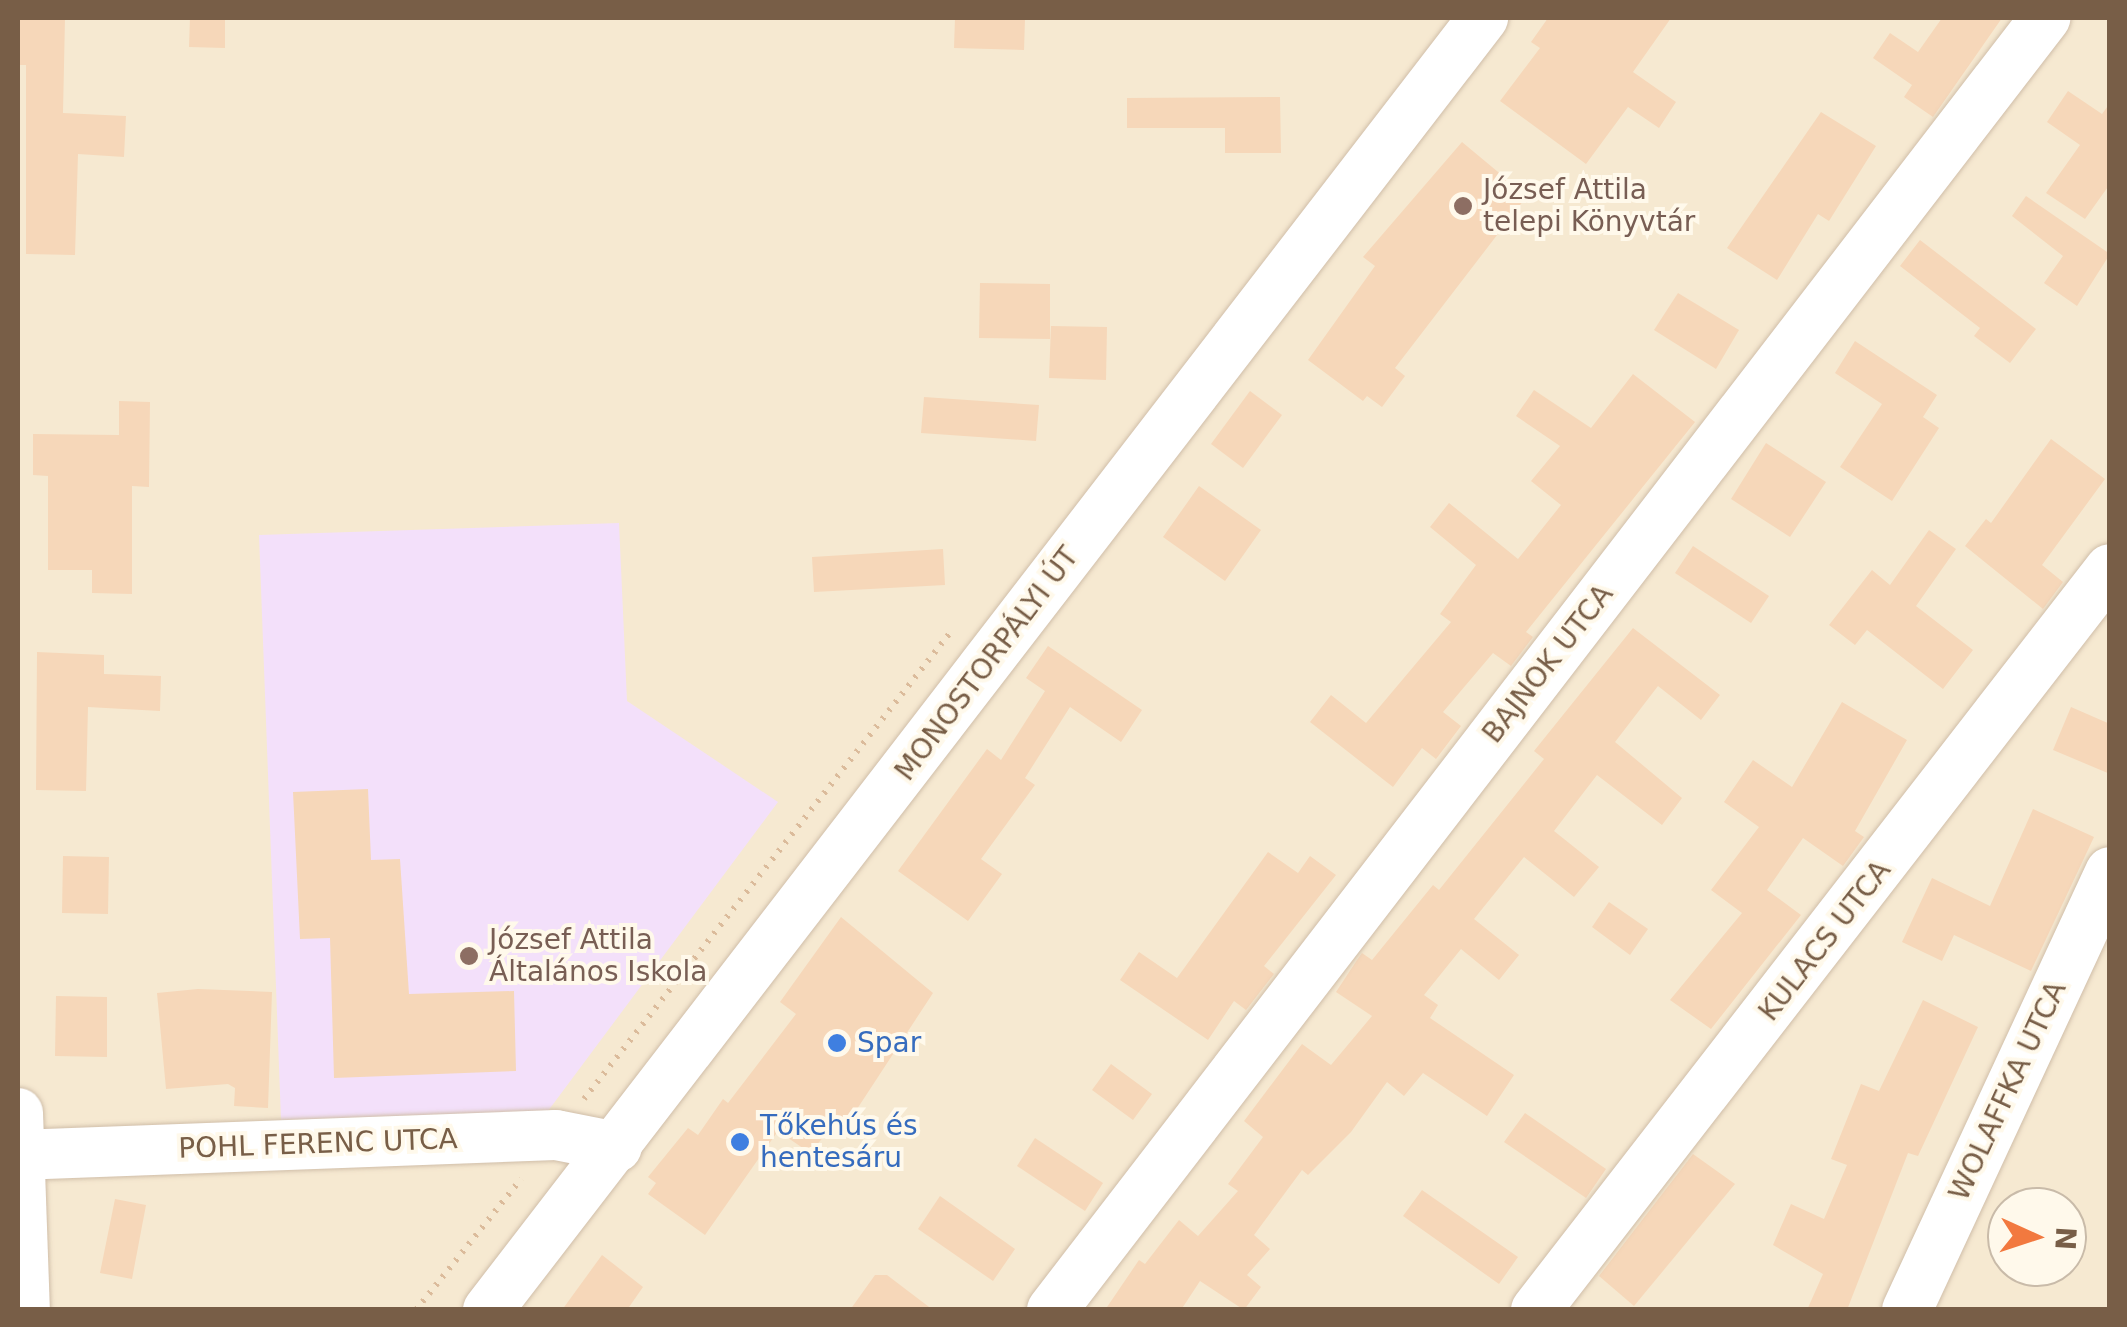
<!DOCTYPE html>
<html>
<head>
<meta charset="utf-8">
<style>
	body { margin:0 }
	#map { position:relative; width:2127px; height:1327px; overflow:hidden; background:#fef6e3; font-family:"DejaVu Sans",sans-serif }
	div>[style] { position:absolute }
	.residential>* { inset:0; background:#f6e9d1 }
	.education>* { inset:0; background:#f3e0fa }
	.building>* { inset:0; background:#f6d7b9 }
	.path>* { height:6px; margin-top:-3px; transform-origin:0; background:repeating-linear-gradient(90deg,#dbbb9b 0 2.5px,transparent 0 10.5px) }
	.roads { filter:drop-shadow(0 0 2px #d0bea9) drop-shadow(0 0 2px #d0bea9) }
	.minor>* { height:50px; margin:-25px; padding:0 25px; transform-origin:25px; border-radius:25px; background:#fff }
	.dots>* { width:28px; height:28px; translate:-50% -50%; box-sizing:border-box; border:5px solid #fff9eb; border-radius:50% }
	span { translate:-50% -50%; white-space:nowrap; text-align:center; line-height:1.15; -webkit-text-stroke:8px #fff9eb; paint-order:stroke }
	.education-label { font-size:28px; color:#785e54 }
	.left { translate:0 -50%; text-align:left }
	.street-label { font-size:28px; color:#785e47 }
	.shop-label { font-size:28px; color:#366cbe }
	.frame { position:absolute; inset:0; border:20px solid #785e47; pointer-events:none }
	.north { position:absolute; left:1987px; top:1187px; width:100px; height:100px; box-sizing:border-box; background:#fff9eb; border:2px solid #c9bba9; border-radius:50%; rotate:93deg; font-size:28px; font-weight:700; line-height:40px; text-align:center; color:#785e47 }
	.north::after { content:''; display:block; margin:auto; width:35px; height:45px; background:#f2793f; clip-path:polygon(50% 0,100% 100%,50% 72%,0 100%) }
</style>
</head>
<body>
<div id="map">
	<div class="residential">
		<div style="clip-path:polygon(evenodd,18px 18px,2109px 18px,2109px 1309px,18px 1309px,18px 18px,2007px 1207px,2067px 1207px,2067px 1267px,2007px 1267px,2007px 1207px)"></div>
	</div>
	<div class="education">
		<div style="clip-path:polygon(619px 523px,627px 701px,778px 802px,548px 1111px,281px 1120px,259px 535px)"></div>
	</div>
	<div class="building">
		<div style="clip-path:polygon(18px 18px,65px 18px,63px 113px,126px 116px,124px 157px,78px 154px,75px 255px,26px 254px,26px 65px,18px 65px)"></div>
		<div style="clip-path:polygon(190px 18px,225px 18px,225px 48px,189px 47px)"></div>
		<div style="clip-path:polygon(955px 18px,1025px 18px,1024px 50px,954px 48px)"></div>
		<div style="clip-path:polygon(1548px 18px,1671px 18px,1633px 72px,1676px 102px,1659px 128px,1628px 107px,1586px 164px,1500px 101px,1540px 48px,1531px 42px)"></div>
		<div style="clip-path:polygon(1942px 18px,2002px 18px,1933px 117px,1904px 97px,1912px 85px,1873px 58px,1890px 33px,1918px 52px)"></div>
		<div style="clip-path:polygon(2068px 91px,2102px 114px,2110px 103px,2110px 184px,2085px 219px,2046px 193px,2080px 145px,2047px 122px)"></div>
		<div style="clip-path:polygon(1280px 97px,1281px 153px,1225px 153px,1225px 128px,1127px 128px,1127px 98px)"></div>
		<div style="clip-path:polygon(1821px 112px,1876px 146px,1829px 221px,1818px 214px,1777px 280px,1727px 248px)"></div>
		<div style="clip-path:polygon(1462px 142px,1527px 196px,1395px 368px,1405px 376px,1382px 407px,1367px 396px,1363px 401px,1308px 360px,1375px 266px,1363px 257px)"></div>
		<div style="clip-path:polygon(2026px 196px,2110px 254px,2077px 306px,2044px 283px,2063px 256px,2012px 216px)"></div>
		<div style="clip-path:polygon(1920px 240px,2036px 329px,2010px 363px,1974px 336px,1980px 328px,1900px 266px)"></div>
		<div style="clip-path:polygon(980px 283px,1050px 284px,1050px 339px,979px 338px)"></div>
		<div style="clip-path:polygon(1678px 293px,1739px 330px,1716px 369px,1654px 330px)"></div>
		<div style="clip-path:polygon(1051px 326px,1107px 327px,1106px 380px,1049px 378px)"></div>
		<div style="clip-path:polygon(1855px 341px,1937px 395px,1923px 417px,1939px 428px,1892px 501px,1840px 467px,1882px 404px,1835px 373px)"></div>
		<div style="clip-path:polygon(1633px 374px,1695px 422px,1526px 632px,1533px 637px,1511px 666px,1493px 653px,1443px 712px,1461px 726px,1436px 759px,1422px 748px,1393px 787px,1310px 722px,1331px 695px,1366px 723px,1451px 622px,1440px 614px,1476px 565px,1430px 527px,1449px 503px,1518px 559px,1561px 505px,1531px 481px,1560px 446px,1516px 416px,1534px 390px,1591px 428px)"></div>
		<div style="clip-path:polygon(1250px 391px,1282px 415px,1243px 468px,1211px 444px)"></div>
		<div style="clip-path:polygon(924px 397px,1039px 405px,1036px 441px,921px 433px)"></div>
		<div style="clip-path:polygon(119px 401px,150px 402px,149px 487px,132px 486px,132px 594px,92px 593px,92px 570px,48px 570px,48px 476px,33px 475px,33px 434px,119px 435px)"></div>
		<div style="clip-path:polygon(2051px 439px,2105px 479px,2042px 565px,2063px 582px,2043px 609px,1965px 546px,1986px 519px,1991px 523px)"></div>
		<div style="clip-path:polygon(1766px 443px,1826px 482px,1790px 537px,1731px 499px)"></div>
		<div style="clip-path:polygon(1199px 486px,1261px 530px,1225px 581px,1163px 537px)"></div>
		<div style="clip-path:polygon(1929px 530px,1956px 549px,1916px 606px,1973px 650px,1943px 689px,1867px 630px,1855px 645px,1829px 625px,1872px 570px,1890px 585px)"></div>
		<div style="clip-path:polygon(1693px 546px,1769px 596px,1751px 623px,1675px 573px)"></div>
		<div style="clip-path:polygon(943px 549px,945px 585px,814px 592px,812px 557px)"></div>
		<div style="clip-path:polygon(1633px 628px,1720px 695px,1701px 720px,1658px 686px,1615px 742px,1682px 798px,1662px 825px,1597px 775px,1554px 831px,1599px 867px,1574px 897px,1524px 857px,1474px 919px,1519px 955px,1499px 980px,1461px 949px,1424px 995px,1438px 1005px,1430px 1018px,1514px 1075px,1487px 1116px,1423px 1073px,1404px 1096px,1387px 1082px,1351px 1132px,1308px 1175px,1302px 1170px,1254px 1235px,1270px 1249px,1247px 1275px,1261px 1287px,1244px 1310px,1200px 1281px,1181px 1310px,1105px 1310px,1139px 1260px,1145px 1264px,1179px 1220px,1198px 1236px,1238px 1191px,1228px 1184px,1263px 1137px,1244px 1121px,1302px 1044px,1331px 1065px,1372px 1016px,1336px 992px,1357px 960px,1362px 953px,1372px 960px,1433px 885px,1439px 890px,1544px 759px,1534px 751px)"></div>
		<div style="clip-path:polygon(1048px 646px,1142px 710px,1121px 742px,1070px 707px,1025px 778px,1035px 785px,981px 859px,1002px 874px,968px 921px,898px 871px,987px 749px,1001px 760px,1045px 691px,1026px 678px)"></div>
		<div style="clip-path:polygon(37px 652px,104px 655px,104px 674px,161px 676px,160px 711px,88px 707px,86px 791px,36px 790px)"></div>
		<div style="clip-path:polygon(1842px 702px,1907px 740px,1855px 831px,1864px 837px,1843px 866px,1803px 838px,1767px 890px,1801px 915px,1711px 1029px,1670px 1000px,1742px 913px,1711px 890px,1759px 827px,1724px 802px,1753px 760px,1792px 787px)"></div>
		<div style="clip-path:polygon(2071px 707px,2110px 724px,2110px 774px,2053px 750px)"></div>
		<div style="clip-path:polygon(368px 789px,371px 860px,400px 859px,409px 994px,514px 991px,516px 1071px,334px 1078px,330px 938px,300px 939px,293px 792px)"></div>
		<div style="clip-path:polygon(2033px 809px,2094px 837px,2031px 971px,1954px 935px,1942px 961px,1902px 942px,1932px 878px,1990px 906px)"></div>
		<div style="clip-path:polygon(1268px 852px,1298px 873px,1310px 856px,1336px 875px,1264px 966px,1274px 974px,1246px 1010px,1234px 1001px,1208px 1040px,1120px 980px,1139px 952px,1177px 978px)"></div>
		<div style="clip-path:polygon(63px 856px,109px 857px,108px 914px,62px 913px)"></div>
		<div style="clip-path:polygon(1609px 902px,1648px 929px,1630px 955px,1592px 927px)"></div>
		<div style="clip-path:polygon(841px 917px,933px 993px,840px 1135px,830px 1129px,810px 1153px,778px 1131px,705px 1235px,648px 1194px,656px 1183px,648px 1177px,688px 1128px,698px 1135px,723px 1099px,728px 1103px,796px 1014px,780px 1002px)"></div>
		<div style="clip-path:polygon(198px 989px,272px 992px,268px 1108px,234px 1106px,235px 1088px,228px 1084px,166px 1089px,157px 993px)"></div>
		<div style="clip-path:polygon(56px 996px,107px 997px,107px 1057px,55px 1056px)"></div>
		<div style="clip-path:polygon(1923px 1000px,1978px 1027px,1918px 1156px,1908px 1153px,1847px 1310px,1807px 1310px,1823px 1274px,1773px 1245px,1791px 1204px,1824px 1219px,1847px 1165px,1831px 1159px,1861px 1084px,1879px 1091px)"></div>
		<div style="clip-path:polygon(1111px 1064px,1152px 1094px,1133px 1120px,1092px 1090px)"></div>
		<div style="clip-path:polygon(1525px 1113px,1606px 1169px,1586px 1198px,1504px 1142px)"></div>
		<div style="clip-path:polygon(1035px 1138px,1103px 1183px,1085px 1211px,1017px 1166px)"></div>
		<div style="clip-path:polygon(1693px 1154px,1735px 1184px,1634px 1306px,1599px 1276px)"></div>
		<div style="clip-path:polygon(1422px 1190px,1518px 1257px,1499px 1284px,1403px 1216px)"></div>
		<div style="clip-path:polygon(940px 1196px,1015px 1249px,993px 1281px,918px 1229px)"></div>
		<div style="clip-path:polygon(115px 1199px,146px 1205px,132px 1279px,100px 1273px)"></div>
		<div style="clip-path:polygon(602px 1255px,643px 1287px,627px 1310px,562px 1310px)"></div>
		<div style="clip-path:polygon(875px 1275px,887px 1275px,933px 1310px,850px 1310px)"></div>
	</div>
	<div class="path">
		<div style="left:584px;top:1099px;width:598px;rotate:-51.86deg"></div>
		<div style="left:416px;top:1310px;width:168px;rotate:-51.3deg"></div>
	</div>
	<div class="roads">
		<div class="minor">
			<div style="left:18px;top:1113px;width:197px;rotate:88deg"></div>
			<div style="left:18px;top:1155px;width:538px;rotate:-2.13deg"></div>
			<div style="left:556px;top:1135px;width:62px;rotate:11.1deg"></div>
			<div style="left:488px;top:1310px;width:1631px;rotate:-52.4deg"></div>
			<div style="left:1052px;top:1310px;width:1630px;rotate:-52.45deg"></div>
			<div style="left:1536px;top:1310px;width:937px;rotate:-52.24deg"></div>
			<div style="left:1907px;top:1310px;width:483px;rotate:-65.1deg"></div>
		</div>
	</div>
	<div class="dots">
		<div style="left:1463px;top:206px;background:#8d6e63"></div>
		<div style="left:469px;top:956px;background:#8d6e63"></div>
		<div style="left:837px;top:1043px;background:#3f7fe0"></div>
		<div style="left:740px;top:1142px;background:#3f7fe0"></div>
	</div>
	<div class="education-label">
		<span class="left" style="left:1483px;top:206px">József Attila<br>telepi Könyvtár</span>
		<span class="left" style="left:489px;top:956px">József Attila<br>Általános Iskola</span>
	</div>
	<div class="street-label">
		<span style="left:987px;top:664px;rotate:-53deg">MONOSTORPÁLYI ÚT</span>
		<span style="left:1548px;top:664px;rotate:-52deg">BAJNOK UTCA</span>
		<span style="left:1825px;top:941px;rotate:-52deg">KULACS UTCA</span>
		<span style="left:2008px;top:1091px;rotate:-65deg">WOLAFFKA UTCA</span>
		<span style="left:318px;top:1144px;rotate:-2deg">POHL FERENC UTCA</span>
	</div>
	<div class="shop-label">
		<span class="left" style="left:857px;top:1043px">Spar</span>
		<span class="left" style="left:760px;top:1142px">Tőkehús és<br>hentesáru</span>
	</div>
	<div class="frame"></div>
	<div class="north">N</div>
</div>
</body>
</html>
